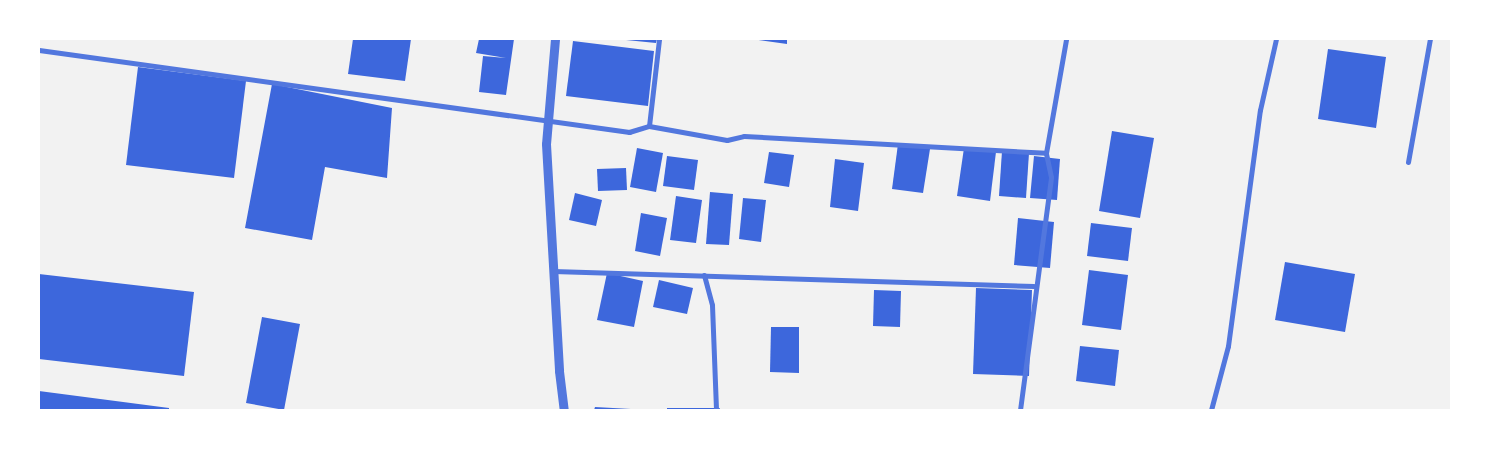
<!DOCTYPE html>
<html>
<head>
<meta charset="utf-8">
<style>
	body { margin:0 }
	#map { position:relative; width:1490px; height:449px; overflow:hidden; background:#f2f2f2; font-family:Rubik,sans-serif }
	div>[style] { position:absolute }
	.building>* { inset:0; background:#3d67dc }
	.minor>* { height:5px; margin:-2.5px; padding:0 2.5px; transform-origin:2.5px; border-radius:2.5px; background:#5277de }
	.tertiary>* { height:9px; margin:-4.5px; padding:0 4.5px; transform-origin:4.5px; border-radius:4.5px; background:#5277de }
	span { translate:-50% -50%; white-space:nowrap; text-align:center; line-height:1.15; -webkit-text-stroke:5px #fff; paint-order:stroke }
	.frame { position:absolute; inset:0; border:40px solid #fff; pointer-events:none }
</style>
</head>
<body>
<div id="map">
	<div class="building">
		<div style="clip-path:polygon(353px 39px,411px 39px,405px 81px,348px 74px)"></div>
		<div style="clip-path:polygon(479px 39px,514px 39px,506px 95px,479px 92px,483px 56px,506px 58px,476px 53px)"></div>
		<div style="clip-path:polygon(616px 39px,657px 39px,656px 43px)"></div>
		<div style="clip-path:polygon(751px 39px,787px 39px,787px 44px)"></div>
		<div style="clip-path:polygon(573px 41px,654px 51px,648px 106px,566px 96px)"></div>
		<div style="clip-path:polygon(1328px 49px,1386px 57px,1376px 128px,1318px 119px)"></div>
		<div style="clip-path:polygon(138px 67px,246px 81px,234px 178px,126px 165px)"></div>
		<div style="clip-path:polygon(272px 84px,392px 108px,387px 178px,325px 167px,312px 240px,245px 228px)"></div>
		<div style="clip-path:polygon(1112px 131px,1154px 138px,1140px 218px,1099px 211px)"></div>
		<div style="clip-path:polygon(898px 144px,930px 149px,923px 193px,892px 189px)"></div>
		<div style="clip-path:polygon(637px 148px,663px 153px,656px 192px,630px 187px)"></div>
		<div style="clip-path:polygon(964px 148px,996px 152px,990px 201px,957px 196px)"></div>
		<div style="clip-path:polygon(1002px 151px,1029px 153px,1026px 198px,999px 196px)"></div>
		<div style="clip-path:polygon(769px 152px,794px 155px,789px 187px,764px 183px)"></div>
		<div style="clip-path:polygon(667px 156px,698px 160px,694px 190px,663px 186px)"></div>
		<div style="clip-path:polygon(1034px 156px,1060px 159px,1057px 200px,1030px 198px)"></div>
		<div style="clip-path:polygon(835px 159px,864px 163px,858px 211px,830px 207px)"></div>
		<div style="clip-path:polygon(626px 168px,627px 190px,598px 191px,597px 169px)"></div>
		<div style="clip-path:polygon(710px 192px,733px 194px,729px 245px,706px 244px)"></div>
		<div style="clip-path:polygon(575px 193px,602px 200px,596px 226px,569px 220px)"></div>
		<div style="clip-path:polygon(676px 196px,702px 200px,696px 243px,670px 240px)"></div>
		<div style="clip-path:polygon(743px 198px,766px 200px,761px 242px,739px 239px)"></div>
		<div style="clip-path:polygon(641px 213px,667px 218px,660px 256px,635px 251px)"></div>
		<div style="clip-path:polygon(1018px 218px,1054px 222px,1050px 268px,1014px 265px)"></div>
		<div style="clip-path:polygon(1091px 223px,1132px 228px,1128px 261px,1087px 256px)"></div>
		<div style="clip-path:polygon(1285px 262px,1355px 274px,1345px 332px,1275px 320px)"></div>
		<div style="clip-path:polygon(1089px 270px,1128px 275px,1121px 330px,1082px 325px)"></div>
		<div style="clip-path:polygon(607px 273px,643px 281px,634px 327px,597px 320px)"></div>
		<div style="clip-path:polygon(39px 274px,194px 292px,184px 376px,39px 359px)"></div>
		<div style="clip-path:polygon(659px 280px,693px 288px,687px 314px,653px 307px)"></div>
		<div style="clip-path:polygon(976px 288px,1032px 290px,1029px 376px,973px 374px)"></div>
		<div style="clip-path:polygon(874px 290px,901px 291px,900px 327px,873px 326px)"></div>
		<div style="clip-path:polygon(262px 317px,300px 324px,284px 410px,246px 403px)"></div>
		<div style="clip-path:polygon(771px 327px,799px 327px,799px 373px,770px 372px)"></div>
		<div style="clip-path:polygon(1080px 346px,1119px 350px,1115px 386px,1076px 381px)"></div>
		<div style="clip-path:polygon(39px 391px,169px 408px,169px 410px,39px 410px)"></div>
		<div style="clip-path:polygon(595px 407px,631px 409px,631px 410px,594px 410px)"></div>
		<div style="clip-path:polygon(667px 408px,720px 408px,719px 410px,667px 410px)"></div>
	</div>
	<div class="minor">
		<div style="left:39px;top:50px;width:596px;rotate:7.91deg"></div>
		<div style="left:629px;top:132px;width:21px;rotate:-17deg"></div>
		<div style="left:649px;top:126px;width:79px;rotate:10.2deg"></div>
		<div style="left:727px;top:140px;width:17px;rotate:-13deg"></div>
		<div style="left:744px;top:136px;width:302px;rotate:3.2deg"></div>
		<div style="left:649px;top:126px;width:88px;rotate:-83.4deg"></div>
		<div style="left:1408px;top:162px;width:125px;rotate:-79.9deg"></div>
		<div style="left:553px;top:271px;width:481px;rotate:1.8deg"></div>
		<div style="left:704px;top:275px;width:31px;rotate:75deg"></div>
		<div style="left:712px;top:305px;width:105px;rotate:87.8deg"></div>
		<div style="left:1020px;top:410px;width:235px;rotate:-82.4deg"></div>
		<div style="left:1051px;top:177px;width:25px;rotate:-102deg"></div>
		<div style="left:1046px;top:153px;width:116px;rotate:-80deg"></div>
		<div style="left:1211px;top:410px;width:66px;rotate:-75.1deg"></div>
		<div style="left:1228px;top:346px;width:238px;rotate:-82.3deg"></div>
		<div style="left:1260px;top:110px;width:73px;rotate:-77.3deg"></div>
	</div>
	<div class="tertiary">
		<div style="left:555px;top:39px;width:105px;rotate:94.9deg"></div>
		<div style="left:546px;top:144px;width:227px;rotate:86.7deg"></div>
		<div style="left:559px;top:371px;width:39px;rotate:83deg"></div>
	</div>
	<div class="frame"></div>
</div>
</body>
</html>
